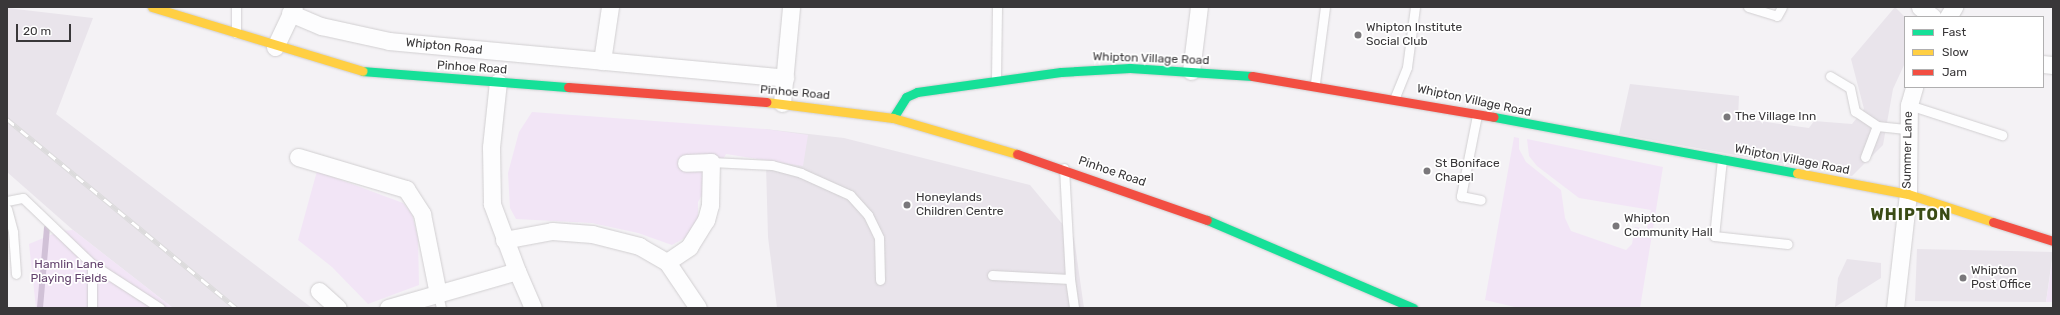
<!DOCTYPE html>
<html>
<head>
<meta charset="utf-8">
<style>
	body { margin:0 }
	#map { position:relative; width:2060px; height:315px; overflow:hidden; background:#f4f2f5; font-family:Rubik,sans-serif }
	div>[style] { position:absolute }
	.built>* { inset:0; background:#e9e4eb }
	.green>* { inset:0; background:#f2e5f6 }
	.stream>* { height:5.5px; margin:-2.75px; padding:0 2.75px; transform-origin:2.75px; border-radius:2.75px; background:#d1c1d7 }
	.roads { filter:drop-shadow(0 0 1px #d1cfd1) drop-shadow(0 0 1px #d1cfd1) }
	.lane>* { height:9px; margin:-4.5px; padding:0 4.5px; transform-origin:4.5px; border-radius:4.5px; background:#fdfdfe }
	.street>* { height:17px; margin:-8.5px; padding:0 8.5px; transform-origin:8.5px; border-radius:8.5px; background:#fdfdfe }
	.fast>* { height:9px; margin:-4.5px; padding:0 4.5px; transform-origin:4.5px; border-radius:4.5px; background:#16e098 }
	.slow>* { height:9px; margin:-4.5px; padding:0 4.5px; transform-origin:4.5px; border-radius:4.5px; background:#ffcf43 }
	.jam>* { height:9px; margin:-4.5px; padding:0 4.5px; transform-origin:4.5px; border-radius:4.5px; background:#f24e42 }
	.rail>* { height:4.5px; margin-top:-2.25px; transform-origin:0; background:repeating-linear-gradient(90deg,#fff 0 9px,#dcdbdc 0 18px); box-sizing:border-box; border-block:1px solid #dcdbdc }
	.dots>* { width:11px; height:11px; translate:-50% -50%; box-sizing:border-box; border:2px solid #fff; border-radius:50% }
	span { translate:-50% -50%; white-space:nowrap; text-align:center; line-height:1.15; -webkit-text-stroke:3.5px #fff; paint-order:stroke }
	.poi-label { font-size:12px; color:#393739 }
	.left { translate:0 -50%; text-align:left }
	.street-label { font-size:12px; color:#393739 }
	.park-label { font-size:12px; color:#63426d }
	.district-label { font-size:16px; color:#3a4b15; font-weight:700; letter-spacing:1px }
	.frame { position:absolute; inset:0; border:8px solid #393739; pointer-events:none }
	.legend { position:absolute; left:1904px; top:16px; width:140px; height:72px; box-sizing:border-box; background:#fff; border:1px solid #b0afb0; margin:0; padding:5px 7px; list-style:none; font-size:12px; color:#393739 }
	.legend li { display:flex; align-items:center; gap:8px; height:20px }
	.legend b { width:20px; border:1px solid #b0afb0 }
	.scale { position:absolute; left:16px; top:24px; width:55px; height:18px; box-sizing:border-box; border:2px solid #393739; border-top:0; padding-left:5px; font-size:12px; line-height:14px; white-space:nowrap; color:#393739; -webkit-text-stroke:3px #fff; paint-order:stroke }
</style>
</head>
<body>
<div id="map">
	<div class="built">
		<div style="clip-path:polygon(1895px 7px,1905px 17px,1905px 63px,1893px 89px,1883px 145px,1852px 176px,1619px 134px,1630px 84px,1739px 96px,1738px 118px,1809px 128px,1814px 121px,1852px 124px,1864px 109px,1851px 59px)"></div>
		<div style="clip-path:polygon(7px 8px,93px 18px,56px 114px,312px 308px,173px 308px,73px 230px,7px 172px)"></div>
		<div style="clip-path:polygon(765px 129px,844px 138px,1030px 185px,1074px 238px,1084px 308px,777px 308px,768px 237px)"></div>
		<div style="clip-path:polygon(1917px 249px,2053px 252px,2046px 302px,1915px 301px)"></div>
		<div style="clip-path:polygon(1847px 259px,1881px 263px,1881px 278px,1835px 307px,1838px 278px)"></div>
	</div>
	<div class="green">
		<div style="clip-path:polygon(532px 112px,765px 129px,808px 135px,803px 166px,726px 154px,698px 202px,698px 223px,690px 235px,672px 245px,638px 233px,592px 223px,516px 219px,510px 208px,508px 173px,519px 132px)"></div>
		<div style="clip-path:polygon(1514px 137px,1519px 138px,1519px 149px,1526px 162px,1561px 190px,1565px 218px,1571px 231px,1626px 250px,1632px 244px,1635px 227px,1647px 229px,1651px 210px,1579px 198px,1537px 166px,1529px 156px,1527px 139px,1663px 167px,1640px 308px,1519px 308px,1485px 300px)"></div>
		<div style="clip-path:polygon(317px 171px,403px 203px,412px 214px,418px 238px,419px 285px,368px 304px,332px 267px,298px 240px)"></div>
		<div style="clip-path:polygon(73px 230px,173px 308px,36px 308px,29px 244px,60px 231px)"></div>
		<div style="clip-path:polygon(2053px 256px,2053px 302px,2046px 302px)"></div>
	</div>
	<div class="stream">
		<div style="left:40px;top:308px;width:80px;rotate:-85deg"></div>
	</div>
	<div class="roads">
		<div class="lane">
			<div style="left:1748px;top:7px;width:30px;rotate:17deg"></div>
			<div style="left:1777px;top:16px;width:10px;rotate:-61deg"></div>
			<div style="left:236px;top:33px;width:26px;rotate:-90deg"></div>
			<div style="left:1830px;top:76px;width:23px;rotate:31deg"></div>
			<div style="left:1850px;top:88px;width:24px;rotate:78deg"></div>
			<div style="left:1855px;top:111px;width:27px;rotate:34deg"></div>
			<div style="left:996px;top:80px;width:73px;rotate:-89.2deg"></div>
			<div style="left:1315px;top:83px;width:77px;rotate:-82.5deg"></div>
			<div style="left:1395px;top:97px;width:32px;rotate:-68deg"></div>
			<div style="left:1407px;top:67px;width:61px;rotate:-82.4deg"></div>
			<div style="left:1909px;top:105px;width:98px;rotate:17.9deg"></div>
			<div style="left:1477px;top:115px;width:83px;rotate:101.2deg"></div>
			<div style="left:1461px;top:196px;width:20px;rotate:11deg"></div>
			<div style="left:1865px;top:157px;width:33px;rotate:-69deg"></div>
			<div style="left:1877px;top:126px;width:31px;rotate:6deg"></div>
			<div style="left:1722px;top:159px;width:77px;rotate:95.9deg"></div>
			<div style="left:1714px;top:236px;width:74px;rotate:6.2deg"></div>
			<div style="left:711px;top:162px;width:61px;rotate:2.8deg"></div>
			<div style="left:772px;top:165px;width:30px;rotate:15deg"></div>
			<div style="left:801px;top:173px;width:54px;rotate:24.2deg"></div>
			<div style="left:850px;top:195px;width:27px;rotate:48deg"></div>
			<div style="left:868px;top:215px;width:25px;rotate:64deg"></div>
			<div style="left:879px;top:238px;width:42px;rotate:88.6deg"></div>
			<div style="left:1064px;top:168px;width:111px;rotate:86.9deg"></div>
			<div style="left:7px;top:201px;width:16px;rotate:-11deg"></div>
			<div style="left:23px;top:198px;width:95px;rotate:43.7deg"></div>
			<div style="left:92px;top:264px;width:81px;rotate:32.9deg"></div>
			<div style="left:7px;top:209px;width:24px;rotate:75deg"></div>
			<div style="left:13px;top:232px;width:42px;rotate:85.9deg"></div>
			<div style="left:92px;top:264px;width:44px;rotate:90deg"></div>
			<div style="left:992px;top:275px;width:78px;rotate:2.9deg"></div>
			<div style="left:1070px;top:279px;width:29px;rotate:82deg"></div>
			<div style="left:438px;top:294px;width:14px;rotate:78deg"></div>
		</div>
		<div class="street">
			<div style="left:1920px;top:7px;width:16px;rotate:38deg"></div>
			<div style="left:290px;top:13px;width:34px;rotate:23deg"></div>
			<div style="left:321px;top:26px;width:70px;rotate:12.4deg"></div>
			<div style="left:389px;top:41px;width:398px;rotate:5.3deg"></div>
			<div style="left:1948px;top:17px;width:12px;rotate:-59deg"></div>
			<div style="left:275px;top:47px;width:44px;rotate:-64.6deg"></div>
			<div style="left:602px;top:61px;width:55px;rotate:-81.6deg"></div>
			<div style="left:2043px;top:64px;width:10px;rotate:6deg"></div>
			<div style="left:1191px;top:71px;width:64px;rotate:-82.9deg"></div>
			<div style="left:782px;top:103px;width:96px;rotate:-84.6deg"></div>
			<div style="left:298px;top:157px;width:113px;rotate:16.5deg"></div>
			<div style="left:406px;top:189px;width:30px;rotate:57deg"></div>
			<div style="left:422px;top:214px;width:82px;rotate:78.7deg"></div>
			<div style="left:504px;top:240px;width:49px;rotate:-10.6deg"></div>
			<div style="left:552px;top:231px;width:40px;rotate:4.3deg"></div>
			<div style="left:592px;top:234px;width:49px;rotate:14.3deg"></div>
			<div style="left:639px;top:246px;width:32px;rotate:30deg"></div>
			<div style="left:667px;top:262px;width:55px;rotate:56deg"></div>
			<div style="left:667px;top:262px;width:27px;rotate:-34deg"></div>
			<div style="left:689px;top:247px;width:32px;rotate:-58deg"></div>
			<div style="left:706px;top:220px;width:16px;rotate:-75deg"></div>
			<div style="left:710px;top:205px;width:43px;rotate:-88.7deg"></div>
			<div style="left:711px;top:162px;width:25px;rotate:178deg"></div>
			<div style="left:517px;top:271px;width:40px;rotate:66.6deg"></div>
			<div style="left:319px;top:291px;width:25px;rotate:42deg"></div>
			<div style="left:388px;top:308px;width:134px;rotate:-16deg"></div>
			<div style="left:517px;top:271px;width:72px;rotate:-110.5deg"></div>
			<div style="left:492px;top:204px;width:57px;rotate:-91deg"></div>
			<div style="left:491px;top:147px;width:65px;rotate:-83.9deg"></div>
			<div style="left:1895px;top:308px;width:115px;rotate:-83.5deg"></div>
			<div style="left:1908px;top:194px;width:89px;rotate:-89.4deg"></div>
			<div style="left:1909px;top:105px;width:19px;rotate:-74deg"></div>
		</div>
		<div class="fast">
			<div style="left:363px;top:71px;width:206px;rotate:4.5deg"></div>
			<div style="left:1494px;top:117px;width:308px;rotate:10.5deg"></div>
			<div style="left:893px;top:118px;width:25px;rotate:-58deg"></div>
			<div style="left:906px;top:97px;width:12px;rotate:-24deg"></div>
			<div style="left:917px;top:92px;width:145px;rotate:-7.9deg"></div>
			<div style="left:1061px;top:72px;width:69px;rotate:-3.3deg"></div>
			<div style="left:1130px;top:68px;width:122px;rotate:3.8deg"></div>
			<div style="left:1207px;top:220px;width:224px;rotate:23.1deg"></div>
		</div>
		<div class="slow">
			<div style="left:152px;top:7px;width:220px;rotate:16.9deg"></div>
			<div style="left:766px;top:102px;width:128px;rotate:7.2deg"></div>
			<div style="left:893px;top:118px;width:129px;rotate:16.2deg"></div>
			<div style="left:1797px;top:173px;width:113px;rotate:10.7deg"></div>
			<div style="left:1908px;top:194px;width:89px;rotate:18.2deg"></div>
		</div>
		<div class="jam">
			<div style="left:1252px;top:76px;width:245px;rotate:9.6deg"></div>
			<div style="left:568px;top:87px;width:199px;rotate:4.3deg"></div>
			<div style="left:1017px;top:154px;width:201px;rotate:19.2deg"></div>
			<div style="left:1993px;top:222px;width:63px;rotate:17.6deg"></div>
		</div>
	</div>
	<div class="rail">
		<div style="left:7px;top:119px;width:297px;rotate:39.5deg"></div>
	</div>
	<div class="dots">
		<div style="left:1358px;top:35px;background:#7a787b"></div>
		<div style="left:1727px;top:117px;background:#7a787b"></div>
		<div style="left:1427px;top:171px;background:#7a787b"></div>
		<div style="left:907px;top:205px;background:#7a787b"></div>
		<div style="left:1616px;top:226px;background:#7a787b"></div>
		<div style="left:1963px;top:278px;background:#7a787b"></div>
	</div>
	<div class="poi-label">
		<span class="left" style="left:1366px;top:35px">Whipton Institute<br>Social Club</span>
		<span class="left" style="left:1735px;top:117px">The Village Inn</span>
		<span class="left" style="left:1435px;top:171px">St Boniface<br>Chapel</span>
		<span class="left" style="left:916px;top:205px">Honeylands<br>Children Centre</span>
		<span class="left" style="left:1624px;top:226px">Whipton<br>Community Hall</span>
		<span class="left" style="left:1971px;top:278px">Whipton<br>Post Office</span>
	</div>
	<div class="street-label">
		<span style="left:444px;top:47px;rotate:6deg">Whipton Road</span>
		<span style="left:1151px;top:59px;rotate:2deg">Whipton Village Road</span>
		<span style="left:472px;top:68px;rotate:4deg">Pinhoe Road</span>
		<span style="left:795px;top:93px;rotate:5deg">Pinhoe Road</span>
		<span style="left:1474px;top:101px;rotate:12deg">Whipton Village Road</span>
		<span style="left:1908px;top:150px;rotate:-89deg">Summer Lane</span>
		<span style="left:1792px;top:160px;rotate:11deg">Whipton Village Road</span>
		<span style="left:1112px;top:172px;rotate:19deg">Pinhoe Road</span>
	</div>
	<div class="park-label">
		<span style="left:69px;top:272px">Hamlin Lane<br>Playing Fields</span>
	</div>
	<div class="district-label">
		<span style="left:1911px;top:215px">WHIPTON</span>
	</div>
	<div class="frame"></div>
	<ul class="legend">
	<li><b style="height:5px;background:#16e098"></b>Fast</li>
	<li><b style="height:5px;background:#ffcf43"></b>Slow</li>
	<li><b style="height:5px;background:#f24e42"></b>Jam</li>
	</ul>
	<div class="scale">20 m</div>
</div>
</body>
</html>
